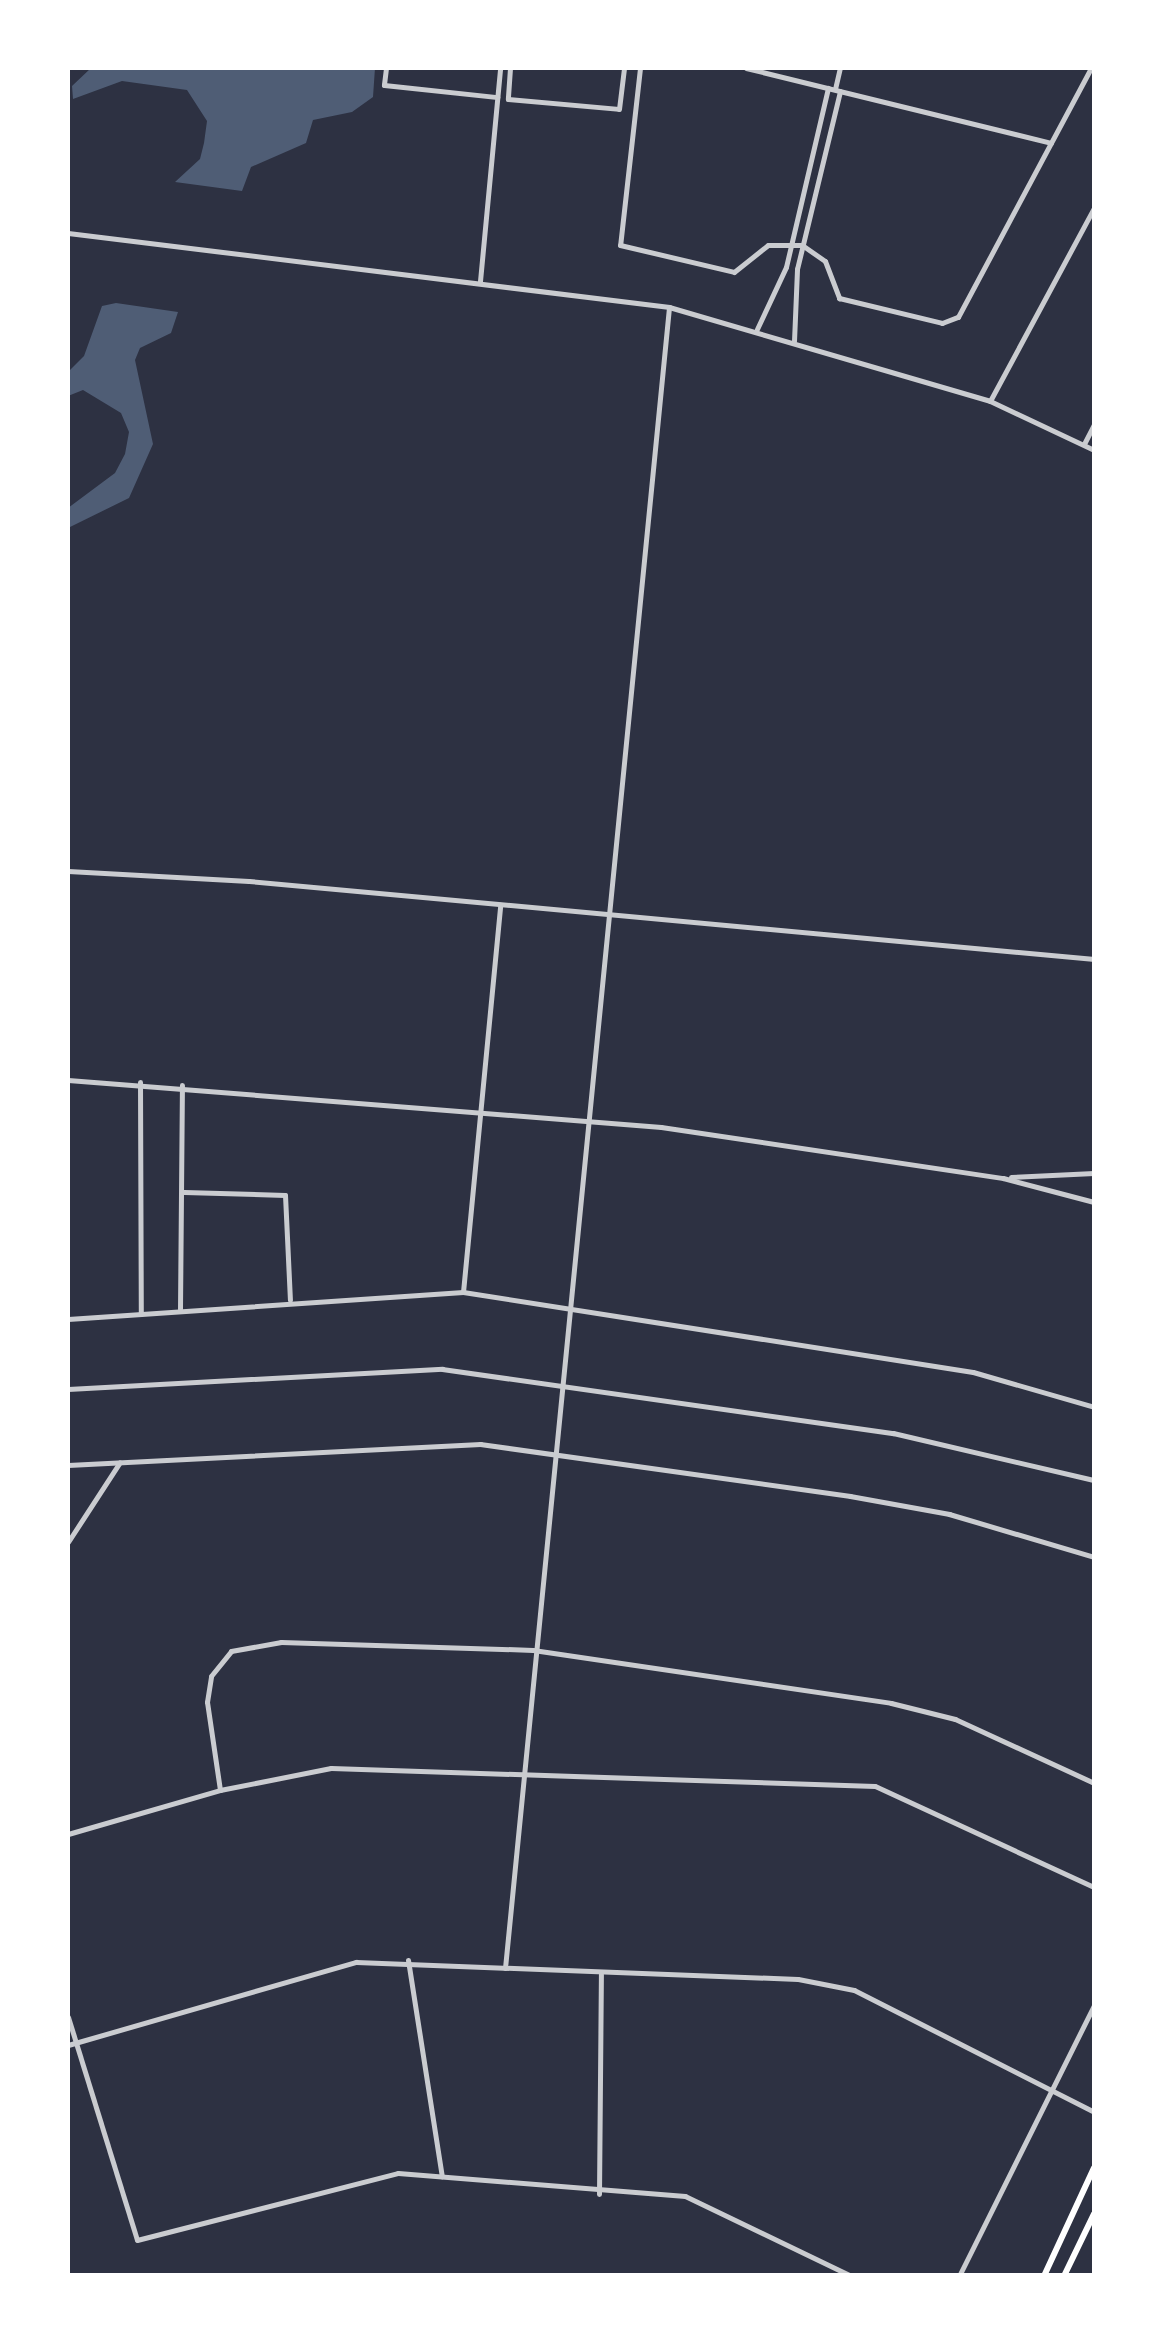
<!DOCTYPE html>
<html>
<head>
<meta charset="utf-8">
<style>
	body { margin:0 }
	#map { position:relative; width:1162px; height:2343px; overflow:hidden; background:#2d3142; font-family:Poppins,sans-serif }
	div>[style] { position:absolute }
	.water>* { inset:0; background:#4f5d75 }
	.minor>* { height:5px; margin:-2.5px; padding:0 2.5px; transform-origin:2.5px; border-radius:2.5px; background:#caccd0 }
	.tertiary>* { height:5px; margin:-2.5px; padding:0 2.5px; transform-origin:2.5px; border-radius:2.5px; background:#caccd0 }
	.secondary>* { height:6px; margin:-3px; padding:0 3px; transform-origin:3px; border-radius:3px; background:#fff }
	span { translate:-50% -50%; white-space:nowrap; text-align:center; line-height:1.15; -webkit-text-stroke:9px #fff; paint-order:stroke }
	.frame { position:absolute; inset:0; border:70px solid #fff; pointer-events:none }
</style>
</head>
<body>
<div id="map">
	<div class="water">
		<div style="clip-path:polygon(91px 68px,375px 68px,373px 97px,352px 112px,313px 120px,306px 143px,251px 167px,242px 191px,175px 182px,200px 159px,204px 143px,207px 121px,187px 90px,122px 81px,73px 99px,72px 86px)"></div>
		<div style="clip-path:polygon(116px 303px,178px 312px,171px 333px,140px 348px,135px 360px,153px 444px,129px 498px,68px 528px,68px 508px,115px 473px,125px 454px,129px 432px,121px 413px,83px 390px,68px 396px,68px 372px,84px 356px,102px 306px)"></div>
	</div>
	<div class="minor">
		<div style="left:386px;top:68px;width:17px;rotate:97deg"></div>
		<div style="left:384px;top:85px;width:114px;rotate:6.1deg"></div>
		<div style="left:510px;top:68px;width:31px;rotate:94deg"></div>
		<div style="left:508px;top:99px;width:111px;rotate:5.1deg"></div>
		<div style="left:619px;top:109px;width:41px;rotate:-83deg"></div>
		<div style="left:640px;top:68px;width:178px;rotate:96.4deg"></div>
		<div style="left:620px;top:245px;width:117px;rotate:13.3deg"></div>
		<div style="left:734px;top:272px;width:43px;rotate:-38.5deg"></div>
		<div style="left:768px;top:245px;width:34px"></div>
		<div style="left:802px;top:245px;width:28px;rotate:35deg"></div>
		<div style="left:825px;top:261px;width:40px;rotate:69deg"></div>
		<div style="left:839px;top:298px;width:106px;rotate:13.6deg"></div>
		<div style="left:942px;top:323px;width:17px;rotate:-21deg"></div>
		<div style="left:958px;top:317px;width:282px;rotate:-61.9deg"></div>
		<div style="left:746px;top:68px;width:314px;rotate:13.8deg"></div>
		<div style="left:835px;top:89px;width:22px;rotate:-77deg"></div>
		<div style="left:480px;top:281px;width:214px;rotate:-84.6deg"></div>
		<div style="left:757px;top:329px;width:68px;rotate:-64.9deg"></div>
		<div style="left:786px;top:267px;width:184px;rotate:-76.8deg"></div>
		<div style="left:794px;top:341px;width:72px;rotate:-87.6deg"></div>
		<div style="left:797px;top:269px;width:183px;rotate:-76.4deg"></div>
		<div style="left:990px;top:401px;width:219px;rotate:-61.7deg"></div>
		<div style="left:1084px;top:444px;width:22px;rotate:-63deg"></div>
		<div style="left:68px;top:871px;width:181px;rotate:3.2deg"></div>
		<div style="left:249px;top:881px;width:849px;rotate:5.27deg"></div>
		<div style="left:68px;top:1080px;width:595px;rotate:4.53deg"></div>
		<div style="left:661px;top:1127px;width:346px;rotate:8.5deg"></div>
		<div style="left:1003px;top:1178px;width:94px;rotate:14.8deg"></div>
		<div style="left:140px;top:1082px;width:232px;rotate:89.8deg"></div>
		<div style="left:1011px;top:1177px;width:83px;rotate:-2.8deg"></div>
		<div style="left:184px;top:1192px;width:101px;rotate:1.7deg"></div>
		<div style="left:285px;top:1195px;width:105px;rotate:87.3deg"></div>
		<div style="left:463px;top:1292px;width:389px;rotate:-84.5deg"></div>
		<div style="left:180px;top:1309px;width:224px;rotate:-89.5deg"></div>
		<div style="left:68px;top:1319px;width:396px;rotate:-3.9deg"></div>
		<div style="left:463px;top:1292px;width:516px;rotate:8.91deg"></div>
		<div style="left:973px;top:1372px;width:126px;rotate:16.1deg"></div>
		<div style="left:68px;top:1389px;width:375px;rotate:-3.1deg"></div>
		<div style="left:442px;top:1369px;width:456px;rotate:8.1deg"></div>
		<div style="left:893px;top:1433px;width:206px;rotate:13.2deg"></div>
		<div style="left:68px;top:1465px;width:413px;rotate:-2.9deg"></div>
		<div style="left:480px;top:1444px;width:374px;rotate:8deg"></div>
		<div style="left:850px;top:1496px;width:101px;rotate:10.3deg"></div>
		<div style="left:949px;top:1514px;width:151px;rotate:16.5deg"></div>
		<div style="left:68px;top:1542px;width:95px;rotate:-57deg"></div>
		<div style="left:220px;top:1790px;width:89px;rotate:-98.4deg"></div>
		<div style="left:207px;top:1702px;width:26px;rotate:-81deg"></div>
		<div style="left:211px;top:1676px;width:32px;rotate:-51deg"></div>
		<div style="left:231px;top:1651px;width:51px;rotate:-10.2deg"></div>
		<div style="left:281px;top:1642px;width:252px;rotate:1.8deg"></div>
		<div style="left:533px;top:1650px;width:362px;rotate:8.4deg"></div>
		<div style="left:891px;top:1703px;width:66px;rotate:14deg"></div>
		<div style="left:955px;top:1719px;width:153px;rotate:24.7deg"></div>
		<div style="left:68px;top:1834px;width:158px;rotate:-16.1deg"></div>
		<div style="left:220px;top:1790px;width:113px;rotate:-11.2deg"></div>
		<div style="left:331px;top:1768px;width:544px;rotate:1.9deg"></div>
		<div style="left:875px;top:1786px;width:241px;rotate:24.8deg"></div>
		<div style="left:408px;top:1960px;width:219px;rotate:81.1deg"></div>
		<div style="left:505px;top:1968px;width:1669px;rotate:-84.36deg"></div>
		<div style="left:68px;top:2017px;width:233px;rotate:72.8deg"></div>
		<div style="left:137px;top:2240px;width:269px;rotate:-14.4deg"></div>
		<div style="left:398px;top:2173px;width:288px;rotate:4.6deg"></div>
		<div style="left:685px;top:2196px;width:184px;rotate:25.7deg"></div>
		<div style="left:68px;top:2045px;width:300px;rotate:-16.1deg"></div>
		<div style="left:356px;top:1962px;width:442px;rotate:2.2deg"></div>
		<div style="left:798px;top:1979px;width:57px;rotate:11.1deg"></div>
		<div style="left:854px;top:1990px;width:269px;rotate:26.9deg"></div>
		<div style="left:599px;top:2194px;width:220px;rotate:-89.5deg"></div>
		<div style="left:959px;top:2276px;width:303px;rotate:-63.5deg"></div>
	</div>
	<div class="tertiary">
		<div style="left:68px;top:233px;width:606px;rotate:7.02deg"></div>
		<div style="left:669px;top:307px;width:334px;rotate:16.3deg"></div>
		<div style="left:990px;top:401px;width:115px;rotate:25.2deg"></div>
	</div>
	<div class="secondary">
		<div style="left:1044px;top:2276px;width:119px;rotate:-65.2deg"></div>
		<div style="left:1064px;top:2276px;width:69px;rotate:-64.2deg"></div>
	</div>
	<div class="frame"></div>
</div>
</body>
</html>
